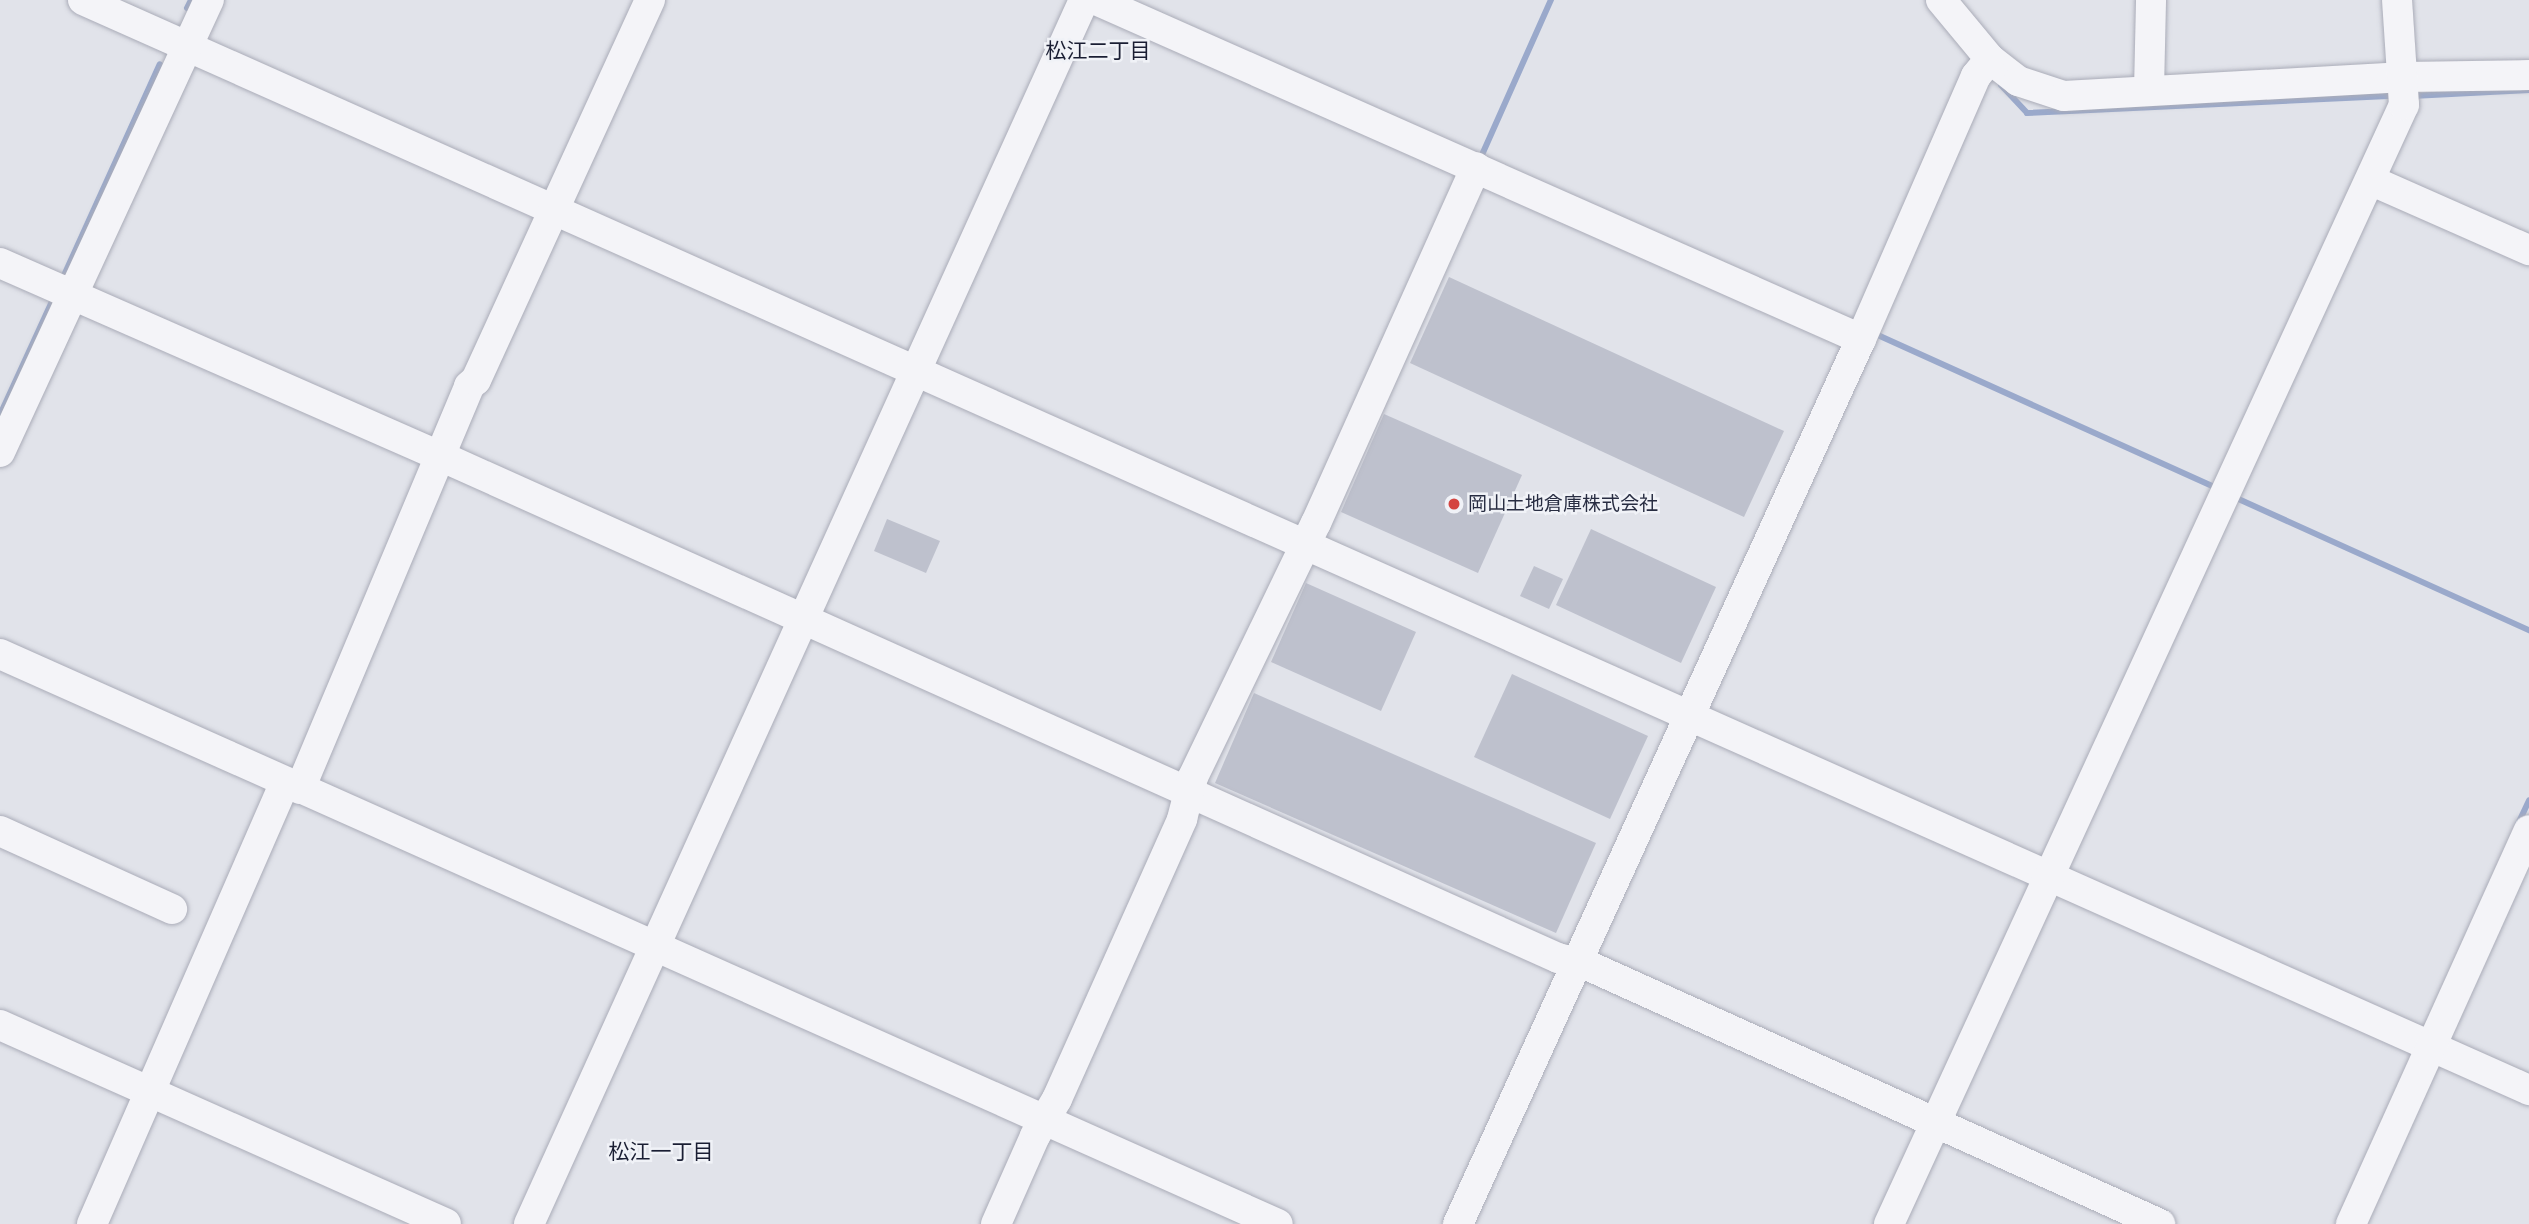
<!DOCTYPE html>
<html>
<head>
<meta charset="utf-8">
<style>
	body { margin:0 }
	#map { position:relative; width:2529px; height:1224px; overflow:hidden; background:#e1e3ea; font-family:"Archivo Narrow","Noto Sans JP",sans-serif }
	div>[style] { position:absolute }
	.stream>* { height:6px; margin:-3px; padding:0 3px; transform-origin:3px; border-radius:3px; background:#9aa9cb }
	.building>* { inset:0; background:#bec1cd }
	.roads { filter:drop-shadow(0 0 2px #aaacb8) drop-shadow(0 0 2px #aaacb8) }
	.minor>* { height:30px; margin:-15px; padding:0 15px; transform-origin:15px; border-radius:15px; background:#f4f4f8 }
	.dots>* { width:19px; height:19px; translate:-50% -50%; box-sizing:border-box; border:4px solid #f0f2f7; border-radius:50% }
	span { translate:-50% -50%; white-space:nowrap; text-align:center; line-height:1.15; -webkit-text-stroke:5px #f0f2f7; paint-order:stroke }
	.poi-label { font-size:19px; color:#282d42 }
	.left { translate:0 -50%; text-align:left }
	.neighbourhood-label { font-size:21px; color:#1a1e33 }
</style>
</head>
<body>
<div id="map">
	<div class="stream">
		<div style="left:187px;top:8px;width:9px;rotate:-63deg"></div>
		<div style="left:2001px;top:85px;width:38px;rotate:47deg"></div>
		<div style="left:2027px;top:113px;width:367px;rotate:-2.7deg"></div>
		<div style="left:2412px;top:96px;width:117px;rotate:-2.9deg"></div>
		<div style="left:1481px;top:157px;width:172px;rotate:-66deg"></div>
		<div style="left:61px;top:282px;width:239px;rotate:-65.6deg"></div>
		<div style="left:1871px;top:332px;width:381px;rotate:24.3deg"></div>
		<div style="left:0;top:415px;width:132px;rotate:-65.4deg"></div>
		<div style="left:2234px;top:497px;width:324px;rotate:24.3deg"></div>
		<div style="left:2518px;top:824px;width:26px;rotate:-65deg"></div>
	</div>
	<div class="building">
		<div style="clip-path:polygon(1449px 277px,1784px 431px,1744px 517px,1410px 363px)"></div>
		<div style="clip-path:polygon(1384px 414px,1522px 475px,1478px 573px,1341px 512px)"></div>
		<div style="clip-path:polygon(887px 519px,940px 541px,926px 573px,874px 551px)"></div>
		<div style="clip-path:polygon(1591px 529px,1716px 587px,1681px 663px,1556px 605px)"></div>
		<div style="clip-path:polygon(1534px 566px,1563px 579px,1549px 609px,1520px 596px)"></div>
		<div style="clip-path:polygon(1306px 583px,1416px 632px,1381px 711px,1271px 662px)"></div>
		<div style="clip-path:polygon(1512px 674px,1648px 736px,1610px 819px,1474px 757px)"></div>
		<div style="clip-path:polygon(1254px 693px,1596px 843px,1556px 933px,1215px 783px)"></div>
	</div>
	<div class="roads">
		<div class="minor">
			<div style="left:83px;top:0;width:2678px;rotate:24.02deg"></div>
			<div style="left:1096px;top:0;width:837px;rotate:23.9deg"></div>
			<div style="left:1941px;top:0;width:77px;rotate:50.3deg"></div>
			<div style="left:1990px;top:59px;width:36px;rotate:38deg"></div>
			<div style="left:2018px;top:81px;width:48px;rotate:18.1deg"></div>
			<div style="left:2064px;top:96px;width:341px;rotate:-3.2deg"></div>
			<div style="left:2404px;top:77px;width:125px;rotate:-0.9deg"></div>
			<div style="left:2149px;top:90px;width:90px;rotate:-88.7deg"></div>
			<div style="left:2370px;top:180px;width:174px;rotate:23.8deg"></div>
			<div style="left:0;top:263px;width:478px;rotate:23.7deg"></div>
			<div style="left:438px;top:455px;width:1228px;rotate:24.19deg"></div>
			<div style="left:1558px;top:958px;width:32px;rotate:14deg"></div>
			<div style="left:1589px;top:966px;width:627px;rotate:24.32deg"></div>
			<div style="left:0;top:452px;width:498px;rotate:-65.2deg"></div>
			<div style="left:0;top:654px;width:1399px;rotate:24.04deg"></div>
			<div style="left:300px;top:789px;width:437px;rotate:-67.2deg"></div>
			<div style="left:469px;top:386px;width:9px;rotate:-41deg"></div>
			<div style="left:476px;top:380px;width:418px;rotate:-65.4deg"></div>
			<div style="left:0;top:831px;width:189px;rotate:24.4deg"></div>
			<div style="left:0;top:1025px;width:488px;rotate:24deg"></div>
			<div style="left:92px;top:1224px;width:482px;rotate:-66.4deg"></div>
			<div style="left:529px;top:1224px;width:1344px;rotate:-65.61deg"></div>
			<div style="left:996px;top:1224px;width:96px;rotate:-66.1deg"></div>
			<div style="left:1035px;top:1136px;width:43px;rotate:-59.3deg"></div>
			<div style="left:1057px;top:1099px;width:307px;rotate:-65.9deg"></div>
			<div style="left:1182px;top:819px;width:43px;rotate:-75.3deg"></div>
			<div style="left:1193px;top:777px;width:282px;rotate:-64.2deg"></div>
			<div style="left:1316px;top:523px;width:390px;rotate:-65.8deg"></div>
			<div style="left:1458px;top:1224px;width:972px;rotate:-65.52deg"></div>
			<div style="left:1861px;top:339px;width:287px;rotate:-66.4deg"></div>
			<div style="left:1976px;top:76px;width:22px;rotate:-51deg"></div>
			<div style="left:1889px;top:1224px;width:1232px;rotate:-65.29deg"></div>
			<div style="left:2404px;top:105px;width:105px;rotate:-93.8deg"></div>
			<div style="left:2351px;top:1224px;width:432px;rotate:-65.7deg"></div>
		</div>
	</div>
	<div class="dots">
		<div style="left:1454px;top:504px;background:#d44541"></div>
	</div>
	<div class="poi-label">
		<span class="left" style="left:1468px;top:504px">岡山土地倉庫株式会社</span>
	</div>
	<div class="neighbourhood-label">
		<span style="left:1098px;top:51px">松江二丁目</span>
		<span style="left:661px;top:1152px">松江一丁目</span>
	</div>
</div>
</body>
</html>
